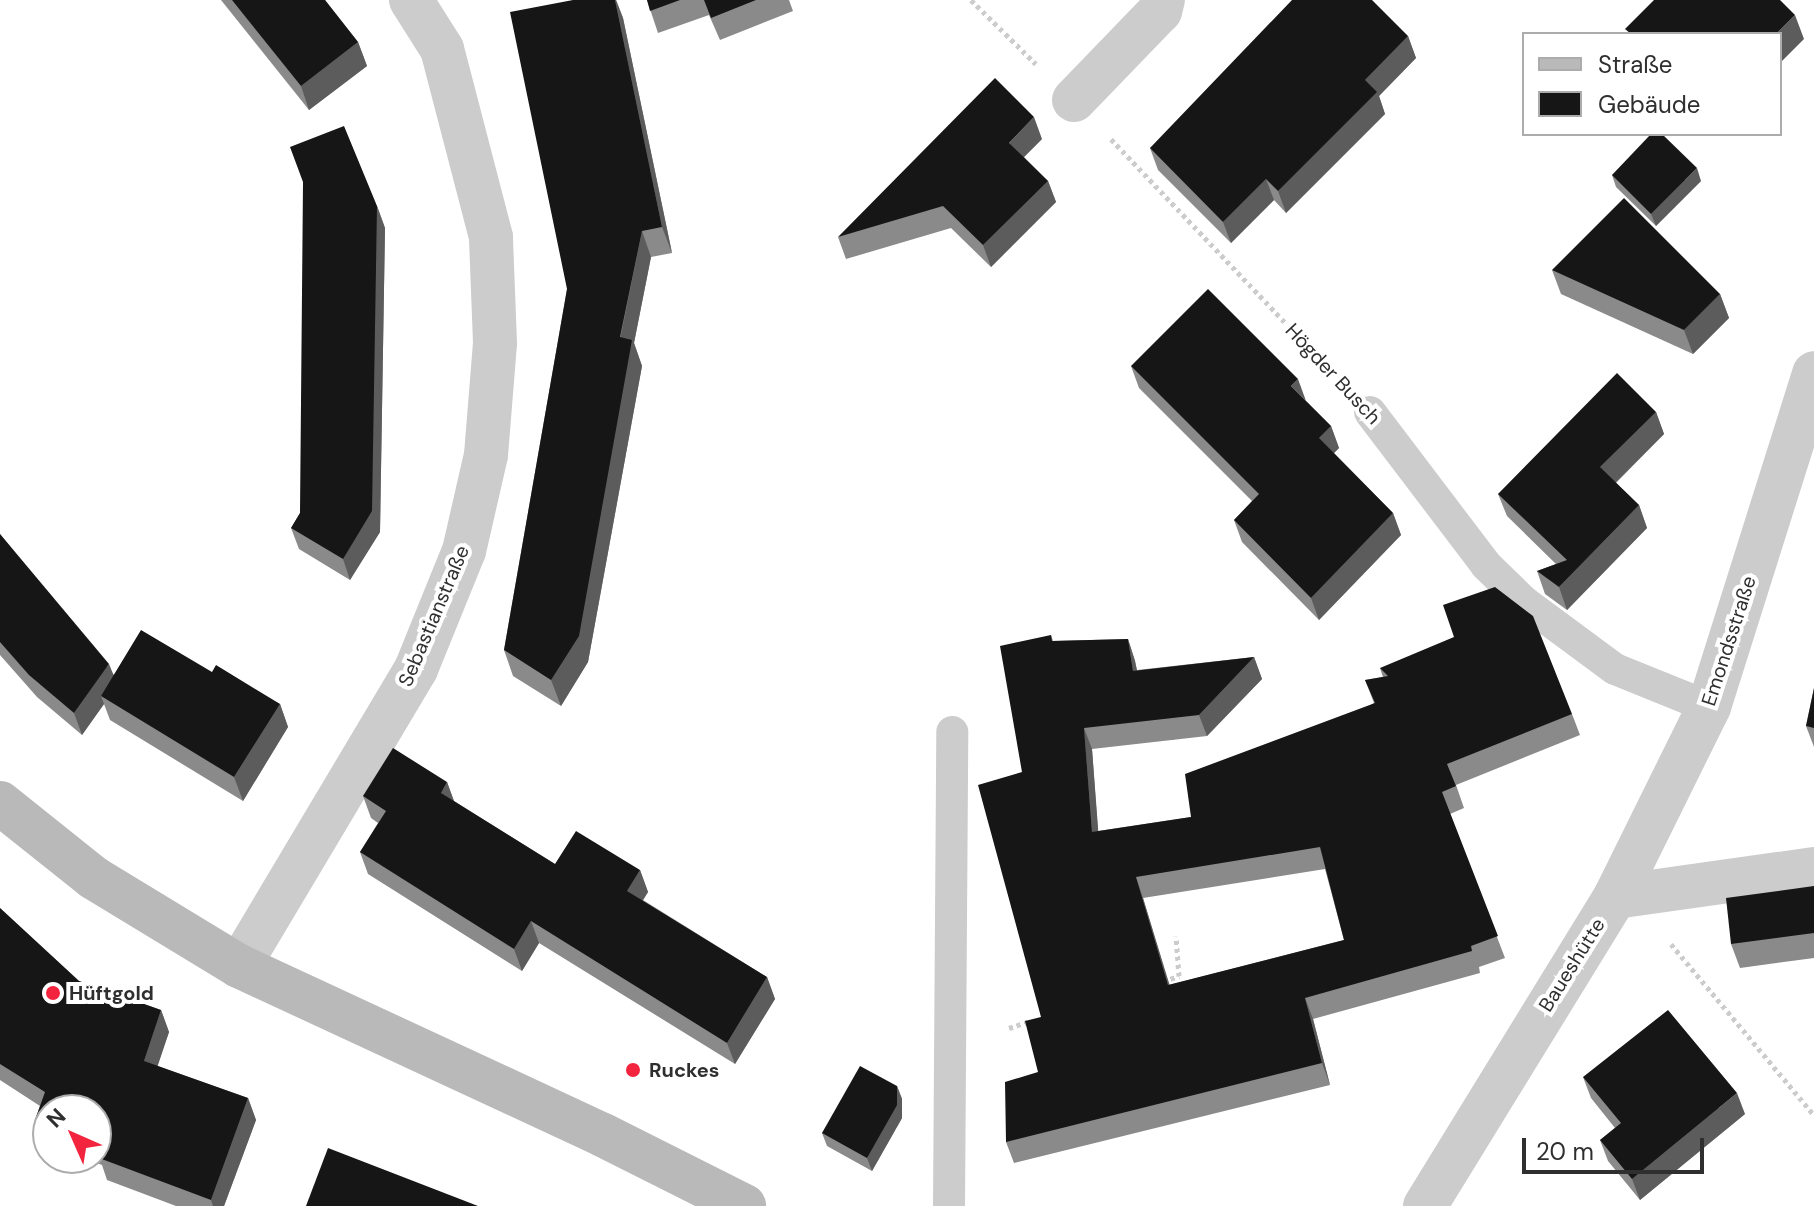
<!DOCTYPE html>
<html>
<head>
<meta charset="utf-8">
<style>
	body { margin:0 }
	#map { position:relative; width:1814px; height:1206px; overflow:hidden; background:#fff; font-family:"DM Sans",sans-serif }
	div>[style] { position:absolute }
	.path>* { height:5px; margin-top:-2.5px; transform-origin:0; background:repeating-linear-gradient(90deg,#ccc 0 4px,transparent 0 8px) }
	.lane>* { height:32px; margin:-16px; padding:0 16px; transform-origin:16px; border-radius:16px; background:#ccc }
	.street>* { height:44px; margin:-22px; padding:0 22px; transform-origin:22px; border-radius:22px; background:#ccc }
	.secondary>* { height:44px; margin:-22px; padding:0 22px; transform-origin:22px; border-radius:22px; background:#b9b9b9 }
	.wall>* { inset:0; background:#8a8a8a }
	.shaded-wall>* { inset:0; background:#5c5c5c }
	.building>* { inset:0; background:#161616 }
	.dots>* { width:22px; height:22px; translate:-50% -50%; box-sizing:border-box; border:4px solid #fff; border-radius:50% }
	span { translate:-50% -50%; white-space:nowrap; text-align:center; line-height:1.15; -webkit-text-stroke:8px #fff; paint-order:stroke }
	.street-label { font-size:20px; color:#2f2f2f }
	.poi-label { font-size:20px; color:#2f2f2f; font-weight:700 }
	.left { translate:0 -50%; text-align:left }
	.legend { position:absolute; left:1522px; top:32px; width:260px; height:104px; box-sizing:border-box; background:#fff; border:2px solid #acacac; margin:0; padding:10px 14px; list-style:none; font-size:24px; color:#2f2f2f }
	.legend li { display:flex; align-items:center; gap:16px; height:40px }
	.legend b { width:40px; border:2px solid #acacac }
	.north { position:absolute; left:32px; top:1094px; width:80px; height:80px; box-sizing:border-box; background:#fff; border:2px solid #acacac; border-radius:50%; rotate:315deg; font-size:22px; font-weight:700; line-height:32px; text-align:center; color:#2f2f2f }
	.north::after { content:''; display:block; margin:auto; width:28px; height:36px; background:#f3243d; clip-path:polygon(50% 0,100% 100%,50% 72%,0 100%) }
	.scale { position:absolute; left:1522px; top:1138px; width:182px; height:36px; box-sizing:border-box; border:4px solid #2f2f2f; border-top:0; padding-left:10px; font-size:24px; line-height:28px; white-space:nowrap; color:#2f2f2f; -webkit-text-stroke:6px #fff; paint-order:stroke }
</style>
</head>
<body>
<div id="map">
	<div class="path">
		<div style="left:971px;top:0;width:91px;rotate:44.6deg"></div>
		<div style="left:1111px;top:139px;width:330px;rotate:46.5deg"></div>
		<div style="left:1671px;top:944px;width:223px;rotate:50.1deg"></div>
		<div style="left:1163px;top:981px;width:17px;rotate:-17deg"></div>
		<div style="left:1179px;top:976px;width:40px;rotate:-94.3deg"></div>
		<div style="left:1009px;top:1028px;width:23px;rotate:-18deg"></div>
	</div>
	<div class="lane">
		<div style="left:1370px;top:412px;width:192px;rotate:52.8deg"></div>
		<div style="left:1486px;top:565px;width:52px;rotate:44.2deg"></div>
		<div style="left:1523px;top:601px;width:114px;rotate:36.5deg"></div>
		<div style="left:1615px;top:669px;width:101px;rotate:22deg"></div>
		<div style="left:949px;top:1206px;width:474px;rotate:-89.6deg"></div>
	</div>
	<div class="street">
		<div style="left:1074px;top:100px;width:124px;rotate:-46deg"></div>
		<div style="left:1160px;top:11px;width:11px;rotate:-75deg"></div>
		<div style="left:1615px;top:897px;width:212px;rotate:-63.7deg"></div>
		<div style="left:1709px;top:707px;width:350px;rotate:-72.5deg"></div>
		<div style="left:239px;top:966px;width:346px;rotate:-59.2deg"></div>
		<div style="left:416px;top:669px;width:127px;rotate:-67.9deg"></div>
		<div style="left:464px;top:551px;width:98px;rotate:-77.1deg"></div>
		<div style="left:486px;top:455px;width:112px;rotate:-85.4deg"></div>
		<div style="left:495px;top:343px;width:106px;rotate:-92.2deg"></div>
		<div style="left:491px;top:237px;width:194px;rotate:-104.6deg"></div>
		<div style="left:442px;top:49px;width:58px;rotate:-122.3deg"></div>
		<div style="left:1425px;top:1206px;width:363px;rotate:-58.4deg"></div>
		<div style="left:1615px;top:897px;width:201px;rotate:-8deg"></div>
	</div>
	<div class="secondary">
		<div style="left:0;top:803px;width:120px;rotate:38.6deg"></div>
		<div style="left:94px;top:878px;width:170px;rotate:31.3deg"></div>
		<div style="left:239px;top:966px;width:401px;rotate:24.9deg"></div>
		<div style="left:603px;top:1135px;width:158px;rotate:26.7deg"></div>
	</div>
	<div class="wall">
		<div style="clip-path:polygon(221px 0,325px 0,358px 42px,367px 66px,309px 110px)"></div>
		<div style="clip-path:polygon(573px 0,616px 0,623px 18px,672px 253px,651px 257px,634px 343px,642px 366px,588px 662px,561px 706px,513px 676px,504px 650px,567px 289px)"></div>
		<div style="clip-path:polygon(647px 0,789px 0,793px 11px,720px 40px,709px 15px,658px 33px)"></div>
		<div style="clip-path:polygon(1408px 36px,1416px 58px,1379px 96px,1385px 114px,1286px 213px,1274px 200px,1231px 243px,1158px 170px,1150px 148px)"></div>
		<div style="clip-path:polygon(1042px 139px,1024px 157px,1048px 181px,1056px 202px,991px 267px,951px 228px,846px 259px,838px 237px)"></div>
		<div style="clip-path:polygon(1612px 175px,1701px 181px,1656px 226px,1616px 187px)"></div>
		<div style="clip-path:polygon(377px 206px,385px 228px,380px 532px,350px 580px,299px 549px,291px 528px,300px 513px)"></div>
		<div style="clip-path:polygon(1552px 270px,1720px 294px,1729px 318px,1693px 354px,1561px 294px)"></div>
		<div style="clip-path:polygon(1131px 366px,1306px 401px,1331px 426px,1339px 448px,1334px 453px,1393px 513px,1401px 535px,1319px 620px,1242px 542px,1234px 520px,1252px 501px,1139px 388px)"></div>
		<div style="clip-path:polygon(1656px 412px,1664px 434px,1616px 483px,1639px 505px,1647px 528px,1567px 610px,1545px 594px,1537px 571px,1556px 564px,1507px 516px,1498px 494px)"></div>
		<div style="clip-path:polygon(0 534px,114px 675px,212px 672px,280px 704px,288px 727px,243px 801px,110px 720px,104px 704px,82px 735px,37px 697px,0 655px)"></div>
		<div style="clip-path:polygon(evenodd,1051px 635px,1053px 641px,1128px 639px,1135px 661px,1137px 670px,1254px 657px,1262px 679px,1207px 736px,1092px 749px,1098px 831px,1191px 817px,1374px 703px,1365px 680px,1383px 677px,1380px 668px,1572px 714px,1580px 735px,1456px 785px,1464px 808px,1450px 814px,1505px 958px,1479px 967px,1480px 973px,1313px 1019px,1330px 1085px,1014px 1163px,1006px 1142px,1038px 1072px,1041px 1017px,1022px 772px,1051px 635px,1325px 869px,1344px 940px,1169px 985px,1143px 898px,1325px 869px)"></div>
		<div style="clip-path:polygon(1814px 688px,1814px 747px,1806px 726px)"></div>
		<div style="clip-path:polygon(447px 782px,454px 801px,555px 864px,640px 870px,648px 892px,643px 900px,767px 977px,775px 999px,735px 1064px,539px 943px,522px 971px,368px 874px,360px 852px,378px 823px,371px 818px,363px 796px)"></div>
		<div style="clip-path:polygon(1814px 886px,1814px 958px,1740px 968px,1731px 944px)"></div>
		<div style="clip-path:polygon(0 908px,79px 981px,161px 1010px,169px 1032px,157px 1066px,248px 1098px,256px 1120px,224px 1206px,176px 1206px,107px 1180px,102px 1165px,84px 1158px,96px 1158px,96px 1110px,48px 1110px,48px 1144px,43px 1142px,35px 1120px,40px 1106px,0 1080px)"></div>
		<div style="clip-path:polygon(1583px 1077px,1745px 1114px,1640px 1200px,1608px 1161px,1600px 1140px,1615px 1128px,1591px 1098px)"></div>
		<div style="clip-path:polygon(897px 1086px,902px 1099px,902px 1118px,872px 1171px,827px 1146px,822px 1133px)"></div>
	</div>
	<div class="shaded-wall">
		<div style="clip-path:polygon(615px 0,616px 0,623px 18px,672px 253px,662px 227px)"></div>
		<div style="clip-path:polygon(1795px 15px,1804px 39px,1780px 63px,1780px 34px,1776px 34px)"></div>
		<div style="clip-path:polygon(1408px 36px,1416px 58px,1379px 96px,1385px 114px,1286px 213px,1278px 191px,1365px 80px)"></div>
		<div style="clip-path:polygon(358px 42px,367px 66px,309px 110px,301px 86px)"></div>
		<div style="clip-path:polygon(1034px 117px,1042px 139px,1017px 164px,1009px 143px)"></div>
		<div style="clip-path:polygon(1697px 168px,1701px 181px,1656px 226px,1651px 214px)"></div>
		<div style="clip-path:polygon(1266px 179px,1274px 200px,1231px 243px,1223px 222px)"></div>
		<div style="clip-path:polygon(1048px 181px,1056px 202px,991px 267px,983px 245px)"></div>
		<div style="clip-path:polygon(377px 206px,385px 228px,380px 532px,350px 580px,343px 559px)"></div>
		<div style="clip-path:polygon(642px 231px,651px 257px,634px 343px,642px 366px,588px 662px,561px 706px,551px 680px)"></div>
		<div style="clip-path:polygon(1720px 294px,1729px 318px,1693px 354px,1684px 330px)"></div>
		<div style="clip-path:polygon(1298px 379px,1306px 401px,1291px 386px)"></div>
		<div style="clip-path:polygon(1656px 412px,1664px 434px,1608px 490px,1600px 467px)"></div>
		<div style="clip-path:polygon(1331px 426px,1339px 448px,1327px 460px,1319px 438px)"></div>
		<div style="clip-path:polygon(1639px 505px,1647px 528px,1567px 610px,1559px 587px)"></div>
		<div style="clip-path:polygon(1393px 513px,1401px 535px,1319px 620px,1311px 598px)"></div>
		<div style="clip-path:polygon(1128px 639px,1135px 661px,1141px 692px,1133px 671px)"></div>
		<div style="clip-path:polygon(1254px 657px,1262px 679px,1207px 736px,1199px 715px)"></div>
		<div style="clip-path:polygon(109px 664px,118px 686px,101px 696px,104px 704px,82px 735px,74px 713px)"></div>
		<div style="clip-path:polygon(280px 704px,288px 727px,243px 801px,234px 777px)"></div>
		<div style="clip-path:polygon(1084px 728px,1092px 749px,1100px 854px,1092px 832px)"></div>
		<div style="clip-path:polygon(447px 782px,455px 804px,441px 793px)"></div>
		<div style="clip-path:polygon(640px 870px,648px 892px,635px 913px,627px 891px)"></div>
		<div style="clip-path:polygon(1136px 877px,1143px 898px,1176px 1006px,1168px 985px)"></div>
		<div style="clip-path:polygon(531px 921px,539px 943px,522px 971px,514px 949px)"></div>
		<div style="clip-path:polygon(767px 977px,775px 999px,735px 1064px,727px 1043px)"></div>
		<div style="clip-path:polygon(1305px 998px,1313px 1019px,1330px 1085px,1322px 1063px)"></div>
		<div style="clip-path:polygon(161px 1010px,169px 1032px,152px 1083px,144px 1061px)"></div>
		<div style="clip-path:polygon(897px 1086px,902px 1099px,902px 1118px,872px 1171px,867px 1158px)"></div>
		<div style="clip-path:polygon(1737px 1093px,1745px 1114px,1640px 1200px,1632px 1179px)"></div>
		<div style="clip-path:polygon(248px 1098px,256px 1120px,224px 1206px,213px 1206px,211px 1200px)"></div>
	</div>
	<div class="building">
		<div style="clip-path:polygon(232px 0,325px 0,358px 42px,301px 86px)"></div>
		<div style="clip-path:polygon(573px 0,615px 0,662px 227px,642px 231px,620px 337px,632px 340px,579px 636px,551px 680px,504px 650px,567px 289px,510px 12px)"></div>
		<div style="clip-path:polygon(647px 0,680px 0,650px 11px)"></div>
		<div style="clip-path:polygon(704px 0,756px 0,711px 18px)"></div>
		<div style="clip-path:polygon(1292px 0,1372px 0,1408px 36px,1365px 80px,1377px 92px,1278px 191px,1266px 179px,1223px 222px,1150px 148px)"></div>
		<div style="clip-path:polygon(1654px 0,1780px 0,1795px 15px,1776px 34px,1631px 34px,1625px 29px)"></div>
		<div style="clip-path:polygon(995px 78px,1034px 117px,1009px 143px,1048px 181px,983px 245px,943px 206px,838px 237px)"></div>
		<div style="clip-path:polygon(344px 126px,377px 206px,372px 511px,343px 559px,291px 528px,300px 513px,303px 182px,290px 147px)"></div>
		<div style="clip-path:polygon(1651px 134px,1662px 134px,1697px 168px,1651px 214px,1612px 175px)"></div>
		<div style="clip-path:polygon(1624px 198px,1720px 294px,1684px 330px,1552px 270px)"></div>
		<div style="clip-path:polygon(1208px 289px,1298px 379px,1291px 386px,1331px 426px,1319px 438px,1393px 513px,1311px 598px,1234px 520px,1259px 494px,1131px 366px)"></div>
		<div style="clip-path:polygon(1617px 373px,1656px 412px,1600px 467px,1639px 505px,1559px 587px,1537px 571px,1567px 560px,1498px 494px)"></div>
		<div style="clip-path:polygon(0 534px,109px 664px,74px 713px,29px 675px,0 642px)"></div>
		<div style="clip-path:polygon(evenodd,1495px 587px,1533px 616px,1572px 714px,1447px 764px,1456px 786px,1442px 792px,1498px 936px,1471px 946px,1472px 951px,1305px 998px,1322px 1063px,1006px 1142px,1005px 1082px,1038px 1072px,1025px 1021px,1041px 1017px,978px 785px,1022px 772px,1000px 646px,1051px 635px,1052px 641px,1128px 639px,1133px 671px,1254px 657px,1199px 715px,1084px 728px,1092px 832px,1191px 817px,1185px 774px,1375px 703px,1365px 680px,1388px 676px,1380px 668px,1454px 637px,1443px 605px,1495px 587px,1320px 847px,1344px 940px,1168px 985px,1136px 877px,1320px 847px)"></div>
		<div style="clip-path:polygon(141px 630px,212px 672px,216px 665px,280px 704px,234px 777px,101px 696px)"></div>
		<div style="clip-path:polygon(1814px 688px,1814px 728px,1806px 726px)"></div>
		<div style="clip-path:polygon(393px 748px,447px 782px,441px 793px,555px 864px,576px 831px,640px 870px,627px 891px,767px 977px,727px 1043px,531px 921px,514px 949px,360px 852px,386px 811px,363px 796px)"></div>
		<div style="clip-path:polygon(1814px 886px,1814px 933px,1731px 944px,1726px 898px)"></div>
		<div style="clip-path:polygon(0 908px,79px 981px,161px 1010px,144px 1061px,248px 1098px,211px 1200px,99px 1158px,104px 1147px,96px 1144px,96px 1110px,48px 1110px,48px 1125px,35px 1120px,45px 1092px,0 1064px)"></div>
		<div style="clip-path:polygon(1668px 1010px,1737px 1093px,1632px 1179px,1600px 1140px,1621px 1123px,1583px 1077px)"></div>
		<div style="clip-path:polygon(860px 1066px,897px 1086px,897px 1105px,867px 1158px,822px 1133px)"></div>
		<div style="clip-path:polygon(328px 1148px,478px 1206px,306px 1206px)"></div>
	</div>
	<div class="dots">
		<div style="left:53px;top:993px;background:#f3243d"></div>
		<div style="left:633px;top:1070px;background:#f3243d"></div>
	</div>
	<div class="street-label">
		<span style="left:1333px;top:374px;rotate:47deg">Högder Busch</span>
		<span style="left:434px;top:616px;rotate:-67deg">Sebastianstraße</span>
		<span style="left:1729px;top:641px;rotate:-72deg">Emondsstraße</span>
		<span style="left:1572px;top:965px;rotate:-58deg">Baueshütte</span>
	</div>
	<div class="poi-label">
		<span class="left" style="left:69px;top:993px">Hüftgold</span>
		<span class="left" style="left:649px;top:1070px">Ruckes</span>
	</div>
	<ul class="legend">
	<li><b style="height:10px;background:#b9b9b9"></b>Straße</li>
	<li><b style="height:22px;background:#161616"></b>Gebäude</li>
	</ul>
	<div class="north">N</div>
	<div class="scale">20 m</div>
</div>
</body>
</html>
